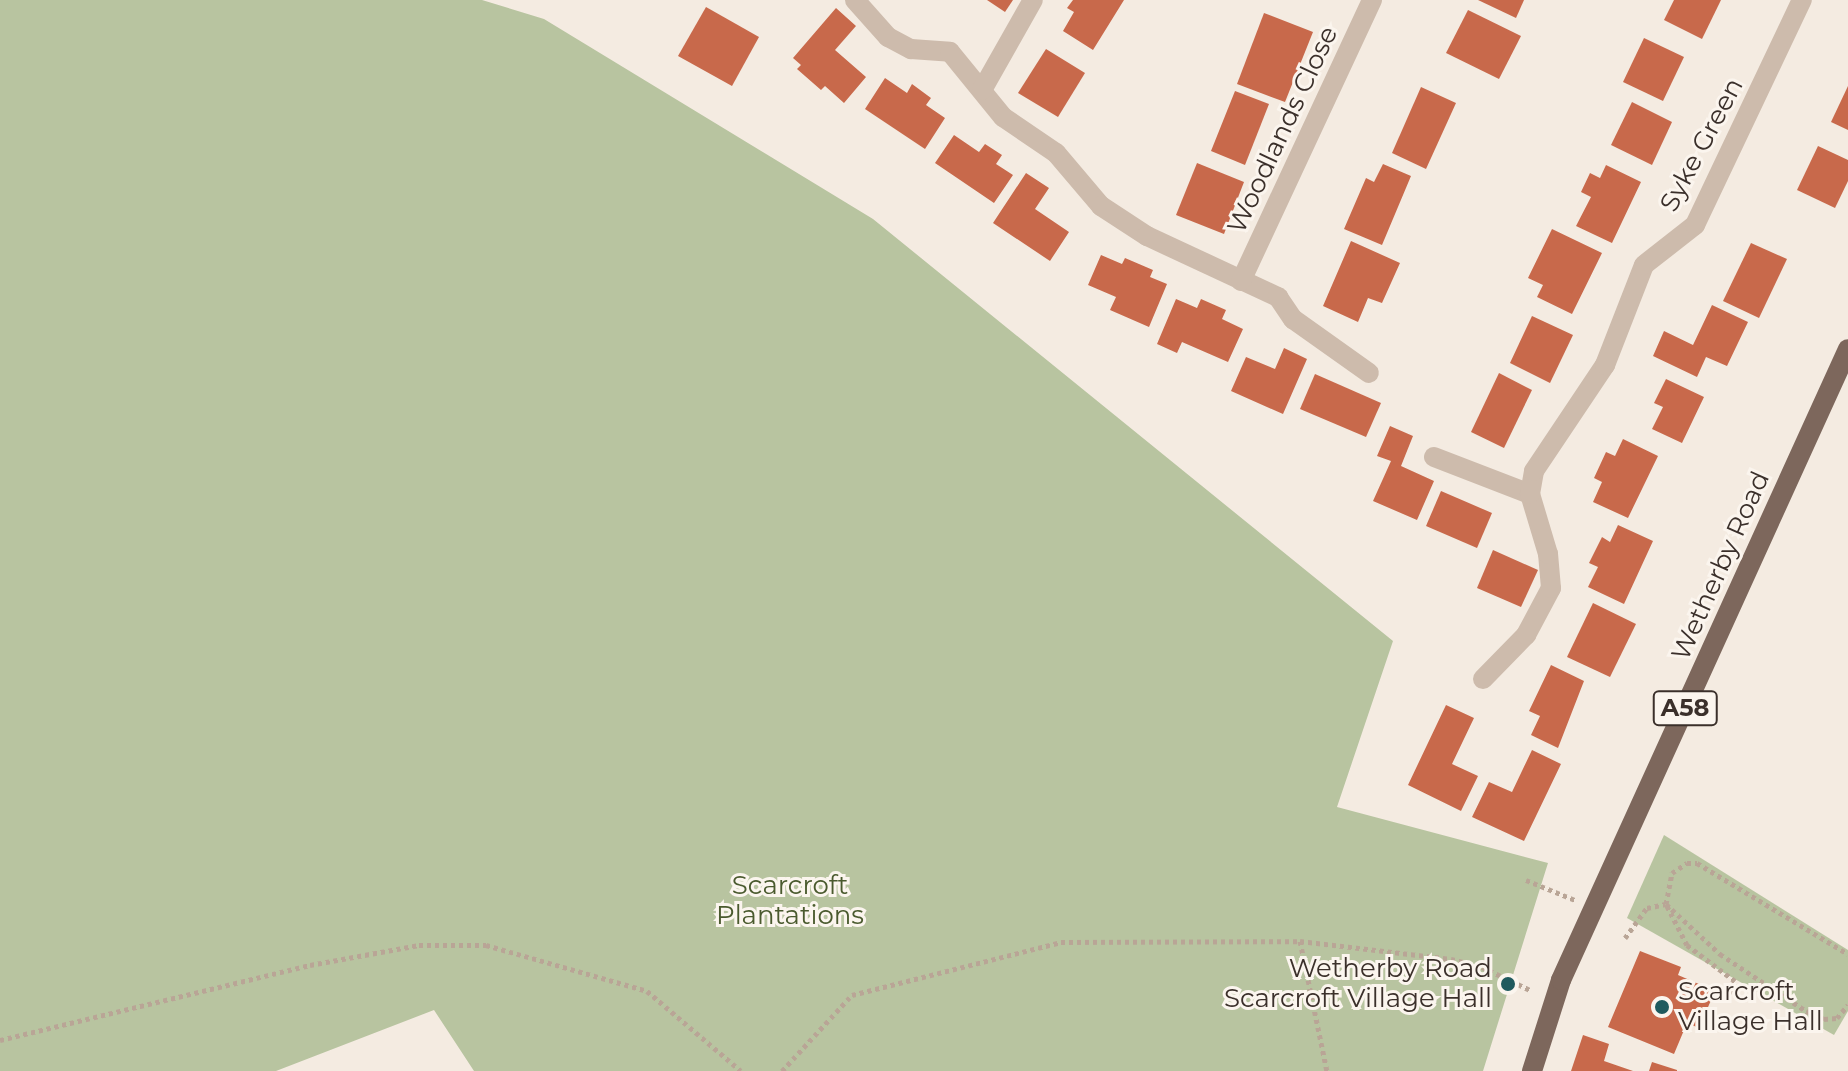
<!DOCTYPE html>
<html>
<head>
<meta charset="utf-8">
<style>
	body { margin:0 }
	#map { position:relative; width:1848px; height:1071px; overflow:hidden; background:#f4ebe1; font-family:Montserrat,sans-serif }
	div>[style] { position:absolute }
	.green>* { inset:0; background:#b8c4a0 }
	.building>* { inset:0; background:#c8694b }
	.path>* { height:5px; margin-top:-2.5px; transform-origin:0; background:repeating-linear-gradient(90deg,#b9a596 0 4px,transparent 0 8px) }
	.minor>* { height:20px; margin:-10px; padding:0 10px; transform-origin:10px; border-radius:10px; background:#cdbbac }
	.major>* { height:20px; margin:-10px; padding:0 10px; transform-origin:10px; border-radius:10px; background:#7d675c }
	.dots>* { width:22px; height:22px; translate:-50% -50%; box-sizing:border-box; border:4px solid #fbf5ee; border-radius:50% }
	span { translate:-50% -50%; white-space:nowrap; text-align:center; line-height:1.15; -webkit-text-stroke:6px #fbf5ee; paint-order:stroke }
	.shield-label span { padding:2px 6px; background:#fbf5ee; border:2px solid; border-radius:6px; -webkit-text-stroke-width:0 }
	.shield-label { font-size:24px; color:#3b302b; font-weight:700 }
	.street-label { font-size:26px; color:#3b302b }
	.park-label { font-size:26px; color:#4a5a2e }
	.poi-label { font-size:26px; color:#3b302b }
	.right { translate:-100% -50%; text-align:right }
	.left { translate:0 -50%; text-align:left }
</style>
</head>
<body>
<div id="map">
	<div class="green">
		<div style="clip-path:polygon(0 0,482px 0,544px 19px,873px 219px,1393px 641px,1337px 807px,1548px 863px,1483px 1071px,474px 1071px,434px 1010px,276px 1071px,0 1071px)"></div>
		<div style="clip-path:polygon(1664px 835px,1848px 950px,1848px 1011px,1834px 1035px,1627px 918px)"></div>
	</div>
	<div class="building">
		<div style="clip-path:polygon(987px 0,1013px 0,1005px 12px)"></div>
		<div style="clip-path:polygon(1073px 0,1124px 0,1093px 50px,1063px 31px,1074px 12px,1067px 8px)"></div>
		<div style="clip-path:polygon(1478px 0,1524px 0,1516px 18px)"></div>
		<div style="clip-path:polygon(1674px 0,1721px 0,1702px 39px,1664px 20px)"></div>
		<div style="clip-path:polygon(706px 7px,759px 37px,732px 86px,678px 56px)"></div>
		<div style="clip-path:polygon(836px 8px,856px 26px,835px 50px,866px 77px,844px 103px,825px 86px,821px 90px,797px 69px,801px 65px,793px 58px)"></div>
		<div style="clip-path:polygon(1468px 10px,1521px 36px,1499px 79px,1446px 53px)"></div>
		<div style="clip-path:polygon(1264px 13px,1313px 32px,1285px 102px,1237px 84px)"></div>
		<div style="clip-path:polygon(1644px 38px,1684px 57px,1663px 101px,1623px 82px)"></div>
		<div style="clip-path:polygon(1046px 49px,1085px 73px,1058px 117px,1018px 93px)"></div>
		<div style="clip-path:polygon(885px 78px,907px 93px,912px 84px,931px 98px,926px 105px,945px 118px,925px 149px,865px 109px)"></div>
		<div style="clip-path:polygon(1848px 86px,1848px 130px,1831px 122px)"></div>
		<div style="clip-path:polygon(1421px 87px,1456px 103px,1426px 169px,1392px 153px)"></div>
		<div style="clip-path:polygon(1235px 91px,1269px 104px,1245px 165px,1211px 151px)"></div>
		<div style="clip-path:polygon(1632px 102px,1672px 122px,1652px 165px,1611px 145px)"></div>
		<div style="clip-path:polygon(954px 135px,979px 152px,985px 144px,1002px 155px,996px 164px,1013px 175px,994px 203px,935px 163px)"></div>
		<div style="clip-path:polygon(1818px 146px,1848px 160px,1848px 181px,1835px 208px,1797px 190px)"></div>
		<div style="clip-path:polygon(1197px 163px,1244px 182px,1224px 234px,1176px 215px)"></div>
		<div style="clip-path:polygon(1383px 164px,1411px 176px,1382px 245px,1344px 229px,1366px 178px,1374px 182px)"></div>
		<div style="clip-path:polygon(1606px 165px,1641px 182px,1612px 243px,1576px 226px,1591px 197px,1581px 192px,1590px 173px,1600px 178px)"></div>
		<div style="clip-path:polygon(1026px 173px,1049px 188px,1035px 209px,1069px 232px,1050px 261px,993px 223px)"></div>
		<div style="clip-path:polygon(1552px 229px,1602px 253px,1572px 314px,1537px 297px,1543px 285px,1528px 278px)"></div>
		<div style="clip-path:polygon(1351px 241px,1400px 263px,1382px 303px,1368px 298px,1358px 322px,1323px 306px)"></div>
		<div style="clip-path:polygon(1751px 243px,1787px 259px,1759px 318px,1723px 301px)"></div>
		<div style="clip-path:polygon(1101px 255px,1122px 264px,1125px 258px,1153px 270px,1150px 277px,1167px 284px,1149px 327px,1110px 310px,1116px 297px,1088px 285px)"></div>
		<div style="clip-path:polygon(1176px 299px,1197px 308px,1201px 299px,1226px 310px,1222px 319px,1243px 329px,1228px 362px,1182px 342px,1177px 353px,1157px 344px)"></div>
		<div style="clip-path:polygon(1712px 305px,1748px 322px,1727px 366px,1706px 357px,1697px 377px,1653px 356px,1664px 331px,1693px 345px)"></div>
		<div style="clip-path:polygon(1532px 316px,1573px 335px,1550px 383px,1510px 363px)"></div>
		<div style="clip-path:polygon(1284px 348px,1307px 359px,1283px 414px,1231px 391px,1246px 357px,1275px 369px)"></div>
		<div style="clip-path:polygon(1499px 373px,1532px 390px,1504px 448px,1471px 432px)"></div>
		<div style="clip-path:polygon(1315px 374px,1381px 403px,1366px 437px,1300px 409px)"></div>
		<div style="clip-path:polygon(1666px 379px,1704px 397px,1682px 443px,1652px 429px,1663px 407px,1654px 403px)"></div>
		<div style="clip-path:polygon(1390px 426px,1413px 436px,1401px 466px,1434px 481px,1417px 520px,1373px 501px,1391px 461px,1377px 456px)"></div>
		<div style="clip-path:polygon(1623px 439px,1658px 456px,1628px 518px,1593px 502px,1602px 482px,1594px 478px,1606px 452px,1615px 456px)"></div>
		<div style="clip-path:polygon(1441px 491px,1492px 513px,1477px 548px,1426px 526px)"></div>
		<div style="clip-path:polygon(1618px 525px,1653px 541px,1624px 604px,1588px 587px,1598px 567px,1589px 563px,1602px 537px,1610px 542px)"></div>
		<div style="clip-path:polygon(1493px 550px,1538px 570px,1521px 607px,1477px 588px)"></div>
		<div style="clip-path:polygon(1593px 603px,1636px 624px,1610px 677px,1567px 657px)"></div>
		<div style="clip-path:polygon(1551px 665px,1584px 681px,1558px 748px,1531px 735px,1540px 716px,1529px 711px)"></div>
		<div style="clip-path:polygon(1446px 705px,1474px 718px,1452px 764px,1478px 776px,1461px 811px,1408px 785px)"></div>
		<div style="clip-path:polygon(1532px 750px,1561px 764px,1524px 841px,1472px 817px,1489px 782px,1512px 792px)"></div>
		<div style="clip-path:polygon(1640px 951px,1681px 967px,1678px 975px,1715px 991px,1699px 1028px,1687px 1023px,1674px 1054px,1608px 1027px)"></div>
		<div style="clip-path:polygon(1583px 1035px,1609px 1044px,1604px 1061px,1633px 1071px,1571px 1071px)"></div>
		<div style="clip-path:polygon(1652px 1062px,1677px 1070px,1677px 1071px,1649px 1071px)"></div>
	</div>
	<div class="path">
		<div style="left:1526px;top:880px;width:53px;rotate:22.2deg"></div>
		<div style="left:1625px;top:938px;width:37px;rotate:-54deg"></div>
		<div style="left:1647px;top:908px;width:19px;rotate:-12deg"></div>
		<div style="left:1666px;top:904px;width:74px;rotate:42.8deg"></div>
		<div style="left:1720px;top:954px;width:103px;rotate:33.5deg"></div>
		<div style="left:1806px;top:1011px;width:20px;rotate:24deg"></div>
		<div style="left:1824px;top:1019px;width:13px;rotate:-4deg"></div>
		<div style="left:1837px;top:1018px;width:17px;rotate:-50deg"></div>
		<div style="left:1300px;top:941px;width:133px;rotate:78.3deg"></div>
		<div style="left:1729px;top:993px;width:13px;rotate:-63deg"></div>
		<div style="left:1735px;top:981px;width:60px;rotate:-143.1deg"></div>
		<div style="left:1687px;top:945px;width:46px;rotate:-117.1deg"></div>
		<div style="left:1666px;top:904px;width:32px;rotate:-79deg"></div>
		<div style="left:1672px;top:873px;width:18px;rotate:-34deg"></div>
		<div style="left:1687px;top:863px;width:10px"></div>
		<div style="left:1697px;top:863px;width:176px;rotate:31.1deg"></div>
		<div style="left:0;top:1040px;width:319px;rotate:-13.6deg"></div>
		<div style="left:310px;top:965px;width:111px;rotate:-10.4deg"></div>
		<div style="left:419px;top:945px;width:67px"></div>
		<div style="left:486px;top:945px;width:167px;rotate:15.9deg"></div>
		<div style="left:647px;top:991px;width:123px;rotate:40.4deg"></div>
		<div style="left:782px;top:1071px;width:103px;rotate:-47.4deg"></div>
		<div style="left:852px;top:995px;width:216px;rotate:-14.2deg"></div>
		<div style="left:1061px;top:942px;width:239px;rotate:-0.2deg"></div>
		<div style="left:1300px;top:941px;width:152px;rotate:6.8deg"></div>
		<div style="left:1451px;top:959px;width:32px;rotate:14deg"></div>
		<div style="left:1482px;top:967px;width:55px;rotate:25.6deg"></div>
	</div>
	<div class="minor">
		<div style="left:855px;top:0;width:50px;rotate:48.3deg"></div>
		<div style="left:888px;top:37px;width:26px;rotate:28deg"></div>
		<div style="left:911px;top:49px;width:39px;rotate:4deg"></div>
		<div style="left:950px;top:52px;width:84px;rotate:50.8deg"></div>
		<div style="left:1003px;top:117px;width:64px;rotate:34.2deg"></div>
		<div style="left:1056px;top:153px;width:70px;rotate:49.7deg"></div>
		<div style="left:1101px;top:206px;width:55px;rotate:33.1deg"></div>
		<div style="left:1147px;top:236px;width:145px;rotate:25deg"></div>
		<div style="left:1278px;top:297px;width:27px;rotate:56deg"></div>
		<div style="left:1293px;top:319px;width:93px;rotate:35.4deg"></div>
		<div style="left:982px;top:90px;width:103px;rotate:-60.5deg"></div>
		<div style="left:1241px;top:281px;width:310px;rotate:-65deg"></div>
		<div style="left:1434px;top:457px;width:103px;rotate:21.1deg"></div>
		<div style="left:1483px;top:679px;width:62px;rotate:-45.7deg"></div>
		<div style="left:1526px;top:635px;width:53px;rotate:-62deg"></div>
		<div style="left:1551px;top:588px;width:34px;rotate:-95deg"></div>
		<div style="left:1548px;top:554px;width:63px;rotate:-106.7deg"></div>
		<div style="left:1530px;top:494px;width:23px;rotate:-80deg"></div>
		<div style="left:1534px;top:471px;width:128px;rotate:-56.2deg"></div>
		<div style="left:1605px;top:365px;width:107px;rotate:-68.7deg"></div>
		<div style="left:1644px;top:265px;width:65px;rotate:-38.1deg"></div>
		<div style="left:1695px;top:225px;width:249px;rotate:-64.6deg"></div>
	</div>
	<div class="major">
		<div style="left:1532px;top:1071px;width:96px;rotate:-72.3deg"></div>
		<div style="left:1561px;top:980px;width:693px;rotate:-65.54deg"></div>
	</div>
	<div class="dots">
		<div style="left:1508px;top:984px;background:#1f5a5e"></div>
		<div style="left:1662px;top:1007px;background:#1f5a5e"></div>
	</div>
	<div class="shield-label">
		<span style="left:1685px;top:708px">A58</span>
	</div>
	<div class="street-label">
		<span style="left:1283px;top:130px;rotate:-65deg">Woodlands Close</span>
		<span style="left:1702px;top:145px;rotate:-62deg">Syke Green</span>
		<span style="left:1721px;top:566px;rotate:-66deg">Wetherby Road</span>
	</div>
	<div class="park-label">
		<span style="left:790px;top:901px">Scarcroft<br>Plantations</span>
	</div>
	<div class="poi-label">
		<span class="right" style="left:1492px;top:984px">Wetherby Road<br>Scarcroft Village Hall</span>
		<span class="left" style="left:1678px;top:1007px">Scarcroft<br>Village Hall</span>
	</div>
</div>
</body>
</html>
